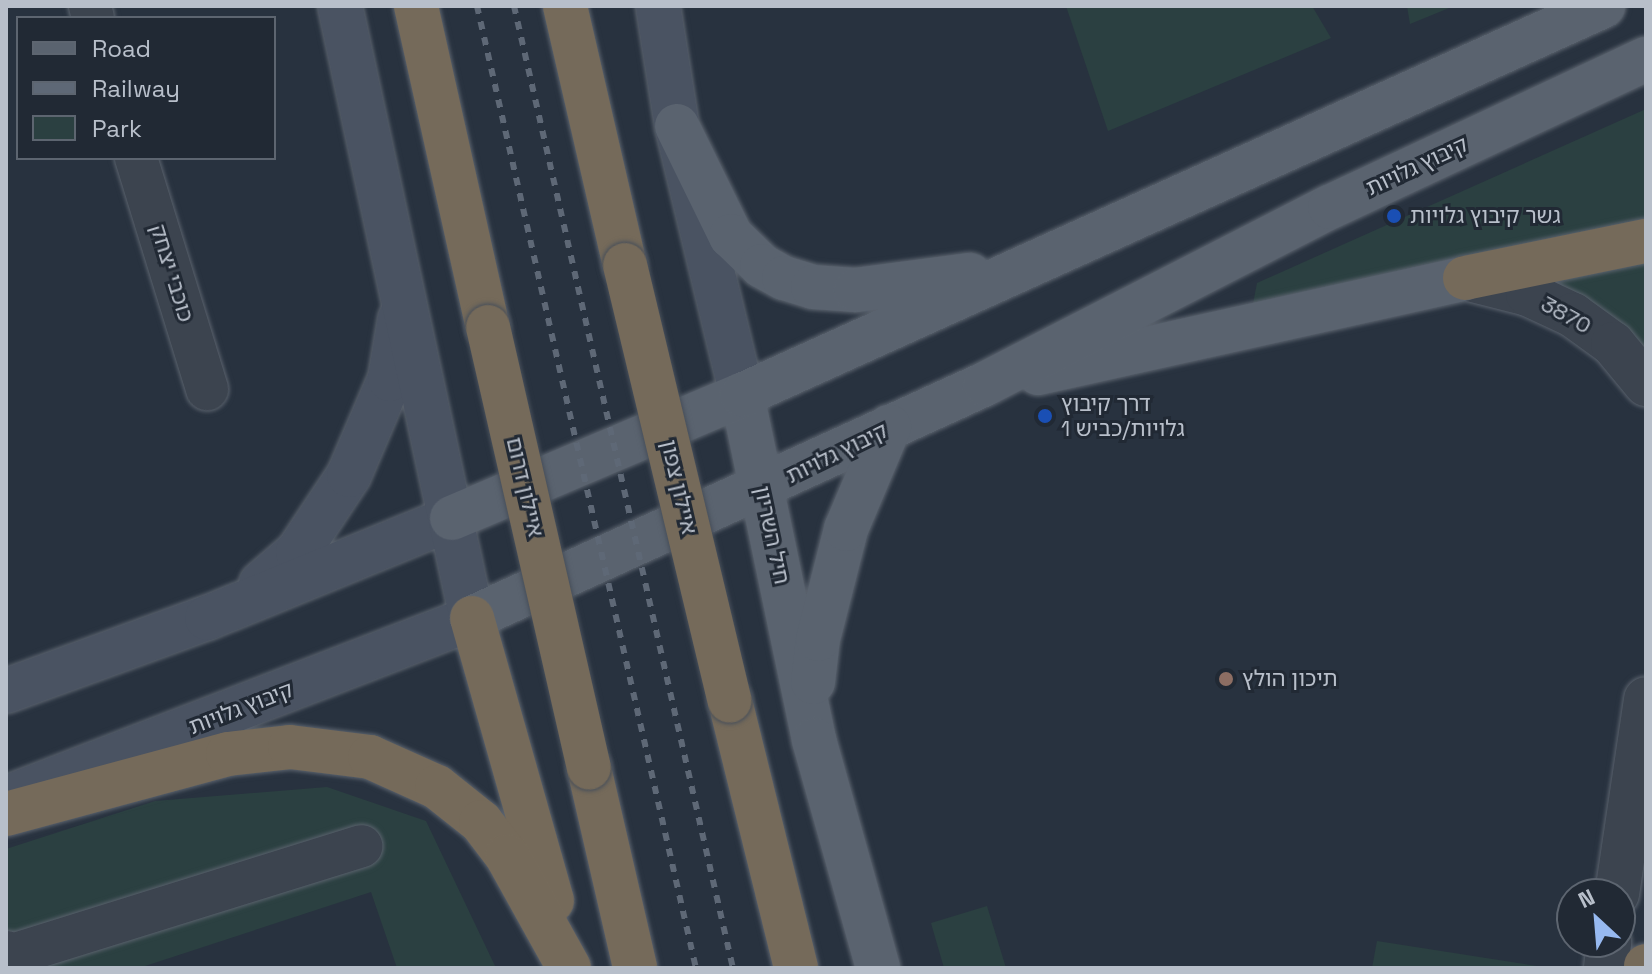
<!DOCTYPE html>
<html>
<head>
<meta charset="utf-8">
<style>
	body { margin:0 }
	#map { position:relative; width:1652px; height:974px; overflow:hidden; background:#28323f; font-family:"Space Grotesk","Noto Sans Hebrew",sans-serif }
	div>[style] { position:absolute }
	.green>* { inset:0; background:#2b4041 }
	.roads { filter:drop-shadow(0 0 2px #5a626d) drop-shadow(0 0 2px #5a626d) }
	.minor>* { height:42px; margin:-21px; padding:0 21px; transform-origin:21px; border-radius:21px; background:#3c444f }
	.tertiary>* { height:44px; margin:-22px; padding:0 22px; transform-origin:22px; border-radius:22px; background:#3c444f }
	.secondary>* { height:44px; margin:-22px; padding:0 22px; transform-origin:22px; border-radius:22px; background:#4a5362 }
	.primary>* { height:44px; margin:-22px; padding:0 22px; transform-origin:22px; border-radius:22px; background:#5a636f }
	.motorway>* { height:44px; margin:-22px; padding:0 22px; transform-origin:22px; border-radius:22px; background:#756a5a }
	.rail>* { height:6px; margin-top:-3px; transform-origin:0; background:repeating-linear-gradient(90deg,#5e6876 0 8px,transparent 0 16px) }
	.bridges { filter:drop-shadow(0 0 2px #474f5a) drop-shadow(0 0 2px #474f5a) }
	.motorway-bridge>* { height:44px; margin:-22px; padding:0 22px; transform-origin:22px; border-radius:22px; background:#756a5a }
	.dots>* { width:22px; height:22px; translate:-50% -50%; box-sizing:border-box; border:4px solid #212934; border-radius:50% }
	span { translate:-50% -50%; white-space:nowrap; text-align:center; line-height:1.15; -webkit-text-stroke:6px #212934; paint-order:stroke }
	.street-label { font-size:22px; color:#b8bfca }
	.poi-label { font-size:22px; color:#b8bfca }
	.left { translate:0 -50%; text-align:left }
	.frame { position:absolute; inset:0; border:8px solid #b8bfca; pointer-events:none }
	.legend { position:absolute; left:16px; top:16px; width:260px; height:144px; box-sizing:border-box; background:#212934; border:2px solid #5d6570; margin:0; padding:10px 14px; list-style:none; font-size:24px; color:#b8bfca }
	.legend li { display:flex; align-items:center; gap:16px; height:40px }
	.legend b { width:40px; border:2px solid #5d6570 }
	.north { position:absolute; left:1556px; top:878px; width:80px; height:80px; box-sizing:border-box; background:#212934; border:2px solid #5d6570; border-radius:50%; rotate:334deg; font-size:22px; font-weight:700; line-height:32px; text-align:center; color:#b8bfca }
	.north::after { content:''; display:block; margin:auto; width:28px; height:36px; background:#97b9f0; clip-path:polygon(50% 0,100% 100%,50% 72%,0 100%) }
</style>
</head>
<body>
<div id="map">
	<div class="green">
		<div style="clip-path:polygon(1066px 6px,1312px 6px,1331px 38px,1108px 131px)"></div>
		<div style="clip-path:polygon(1407px 6px,1454px 6px,1410px 24px)"></div>
		<div style="clip-path:polygon(1646px 109px,1646px 226px,1252px 309px,1257px 283px)"></div>
		<div style="clip-path:polygon(1646px 255px,1646px 353px,1607px 314px,1529px 278px)"></div>
		<div style="clip-path:polygon(327px 787px,426px 821px,496px 968px,397px 968px,371px 892px,139px 968px,6px 968px,6px 849px,155px 801px)"></div>
		<div style="clip-path:polygon(987px 906px,1006px 968px,944px 968px,931px 923px)"></div>
		<div style="clip-path:polygon(1377px 941px,1537px 966px,1536px 968px,1372px 968px)"></div>
	</div>
	<div class="roads">
		<div class="minor">
			<div style="left:90px;top:6px;width:12px;rotate:76deg"></div>
			<div style="left:136px;top:158px;width:242px;rotate:72.9deg"></div>
			<div style="left:6px;top:952px;width:7px;rotate:27deg"></div>
			<div style="left:12px;top:955px;width:366px;rotate:-17.3deg"></div>
		</div>
		<div class="tertiary">
			<div style="left:1465px;top:278px;width:65px;rotate:14.3deg"></div>
			<div style="left:1528px;top:294px;width:50px;rotate:25deg"></div>
			<div style="left:1573px;top:315px;width:49px;rotate:35.9deg"></div>
			<div style="left:1613px;top:344px;width:52px;rotate:50.5deg"></div>
			<div style="left:1617px;top:894px;width:197px;rotate:-81.5deg"></div>
			<div style="left:1606px;top:968px;width:26px;rotate:-83deg"></div>
		</div>
		<div class="secondary">
			<div style="left:658px;top:6px;width:121px;rotate:81deg"></div>
			<div style="left:677px;top:126px;width:277px;rotate:76.4deg"></div>
			<div style="left:261px;top:584px;width:49px;rotate:-40.9deg"></div>
			<div style="left:298px;top:552px;width:92px;rotate:-56.5deg"></div>
			<div style="left:349px;top:475px;width:104px;rotate:-66.9deg"></div>
			<div style="left:390px;top:379px;width:61px;rotate:-80.5deg"></div>
			<div style="left:6px;top:691px;width:214px;rotate:-20deg"></div>
			<div style="left:207px;top:618px;width:265px;rotate:-22.2deg"></div>
			<div style="left:14px;top:795px;width:491px;rotate:-21.1deg"></div>
			<div style="left:472px;top:618px;width:626px;rotate:-102.17deg"></div>
		</div>
		<div class="primary">
			<div style="left:677px;top:126px;width:123px;rotate:63.9deg"></div>
			<div style="left:731px;top:236px;width:43px;rotate:44.1deg"></div>
			<div style="left:762px;top:266px;width:25px;rotate:29deg"></div>
			<div style="left:784px;top:278px;width:30px;rotate:17deg"></div>
			<div style="left:813px;top:287px;width:43px;rotate:4deg"></div>
			<div style="left:856px;top:290px;width:115px;rotate:-7.5deg"></div>
			<div style="left:1038px;top:373px;width:437px;rotate:-12.5deg"></div>
			<div style="left:742px;top:395px;width:352px;rotate:78.2deg"></div>
			<div style="left:814px;top:740px;width:237px;rotate:74.3deg"></div>
			<div style="left:452px;top:518px;width:315px;rotate:-23deg"></div>
			<div style="left:742px;top:395px;width:945px;rotate:-24.31deg"></div>
			<div style="left:472px;top:618px;width:564px;rotate:-24.52deg"></div>
			<div style="left:985px;top:384px;width:388px;rotate:-27.2deg"></div>
			<div style="left:1330px;top:207px;width:349px;rotate:-25.1deg"></div>
			<div style="left:813px;top:682px;width:43px;rotate:-83.4deg"></div>
			<div style="left:818px;top:639px;width:114px;rotate:-75.7deg"></div>
			<div style="left:846px;top:529px;width:111px;rotate:-67.1deg"></div>
		</div>
		<div class="motorway">
			<div style="left:416px;top:6px;width:329px;rotate:77.4deg"></div>
			<div style="left:565px;top:6px;width:266px;rotate:77deg"></div>
			<div style="left:1465px;top:278px;width:185px;rotate:-11.6deg"></div>
			<div style="left:472px;top:618px;width:294px;rotate:74.2deg"></div>
			<div style="left:730px;top:701px;width:275px;rotate:76.1deg"></div>
			<div style="left:589px;top:768px;width:205px;rotate:77deg"></div>
			<div style="left:6px;top:814px;width:230px;rotate:-15.1deg"></div>
			<div style="left:228px;top:754px;width:62px;rotate:-6.4deg"></div>
			<div style="left:290px;top:747px;width:81px;rotate:7.1deg"></div>
			<div style="left:370px;top:757px;width:73px;rotate:24.1deg"></div>
			<div style="left:437px;top:787px;width:56px;rotate:38.5deg"></div>
			<div style="left:481px;top:822px;width:43px;rotate:52.6deg"></div>
			<div style="left:507px;top:856px;width:128px;rotate:61deg"></div>
			<div style="left:1646px;top:968px;width:2px;rotate:-90deg"></div>
		</div>
	</div>
	<div class="rail">
		<div style="left:477px;top:6px;width:987px;rotate:77.18deg"></div>
		<div style="left:514px;top:6px;width:987px;rotate:77.18deg"></div>
	</div>
	<div class="bridges">
		<div class="motorway-bridge">
			<div style="left:625px;top:265px;width:448px;rotate:76.5deg"></div>
			<div style="left:488px;top:327px;width:452px;rotate:77.1deg"></div>
		</div>
	</div>
	<div class="dots">
		<div style="left:1394px;top:216px;background:#1a4fb4"></div>
		<div style="left:1045px;top:416px;background:#1a4fb4"></div>
		<div style="left:1226px;top:679px;background:#8d6e63"></div>
	</div>
	<div class="street-label">
		<span style="left:1417px;top:166px;rotate:-25deg">קיבוץ גלויות</span>
		<span style="left:172px;top:273px;rotate:73deg">כוכבי יצחק</span>
		<span style="left:1566px;top:315px;rotate:29deg">3870</span>
		<span style="left:837px;top:453px;rotate:-26deg">קיבוץ גלויות</span>
		<span style="left:525px;top:487px;rotate:77deg">איילון דרום</span>
		<span style="left:679px;top:487px;rotate:77deg">איילון צפון</span>
		<span style="left:772px;top:535px;rotate:78deg">חיל השריון</span>
		<span style="left:241px;top:708px;rotate:-21deg">קיבוץ גלויות</span>
	</div>
	<div class="poi-label">
		<span class="left" style="left:1410px;top:216px">גשר קיבוץ גלויות</span>
		<span class="left" style="left:1061px;top:416px">דרך קיבוץ<br>גלויות/כביש 1</span>
		<span class="left" style="left:1242px;top:679px">תיכון הולץ</span>
	</div>
	<div class="frame"></div>
	<ul class="legend">
	<li><b style="height:10px;background:#5a636f"></b>Road</li>
	<li><b style="height:10px;background:#5e6876"></b>Railway</li>
	<li><b style="height:22px;background:#2b4041"></b>Park</li>
	</ul>
	<div class="north">N</div>
</div>
</body>
</html>
